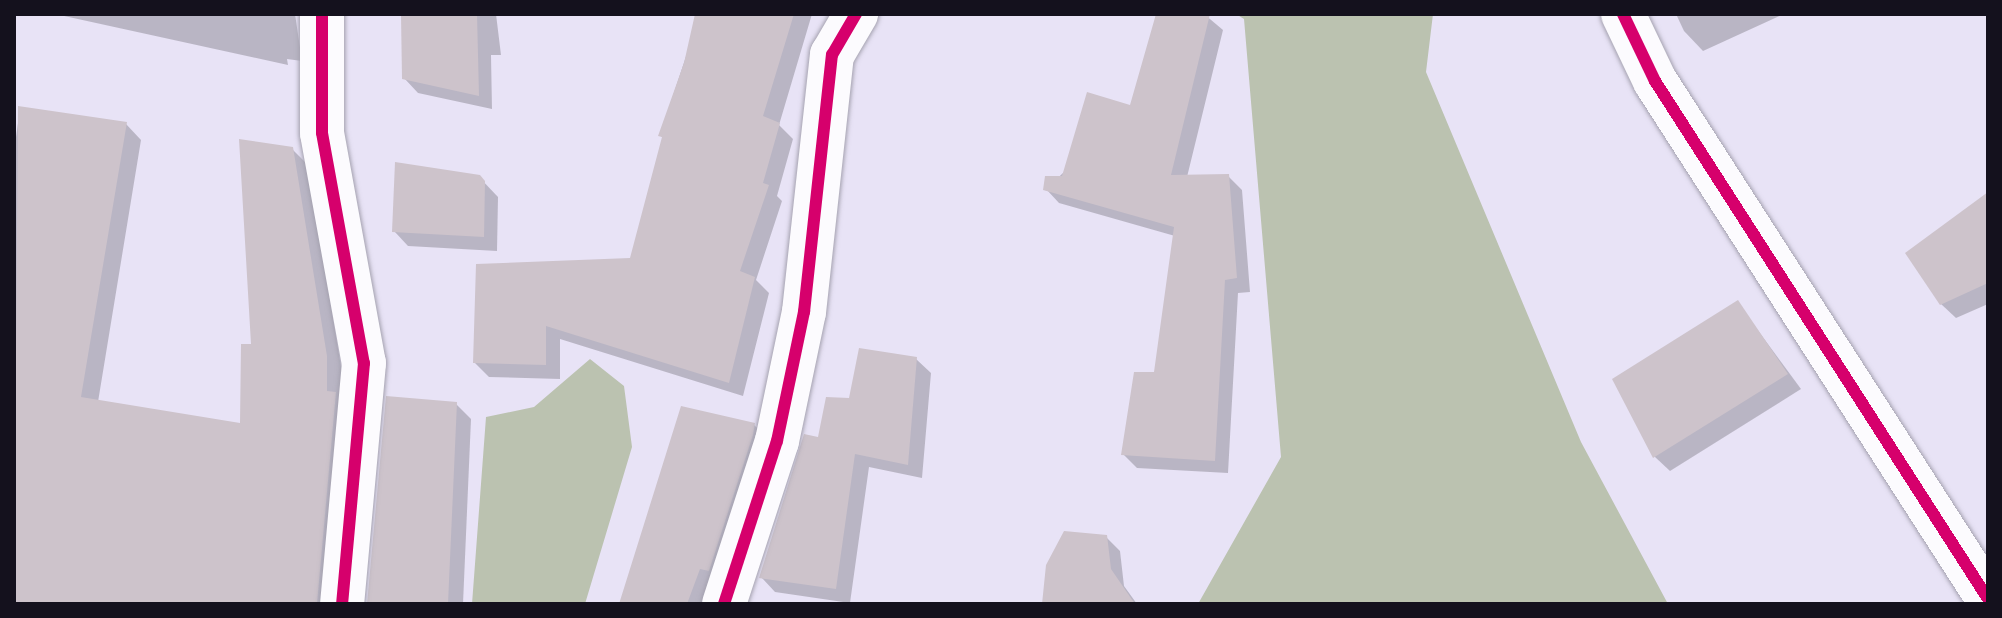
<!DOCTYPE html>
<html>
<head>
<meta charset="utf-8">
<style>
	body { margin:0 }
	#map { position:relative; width:2002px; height:618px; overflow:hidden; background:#e8e3f6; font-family:"Times New Roman",serif }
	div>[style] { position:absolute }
	.forest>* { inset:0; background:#bbc2b0 }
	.shadow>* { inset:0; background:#0003 }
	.building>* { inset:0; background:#cdc3cb }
	.roads { filter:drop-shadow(0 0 2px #a5a2b0) drop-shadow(0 0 2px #a5a2b0) }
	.street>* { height:44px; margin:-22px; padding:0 22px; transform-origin:22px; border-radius:22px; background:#fcfbfe }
	.cycleway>* { height:12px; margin:-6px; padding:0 6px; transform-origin:6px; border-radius:6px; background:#d6006c }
	span { translate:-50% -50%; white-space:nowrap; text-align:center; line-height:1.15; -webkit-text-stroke:7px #e5dbfe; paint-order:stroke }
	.frame { position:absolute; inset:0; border:16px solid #14111d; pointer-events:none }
</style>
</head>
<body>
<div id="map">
	<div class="forest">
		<div style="clip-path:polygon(1236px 14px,1433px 14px,1426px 72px,1581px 442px,1668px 604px,1198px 604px,1281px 457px,1244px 19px)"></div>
		<div style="clip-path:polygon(590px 359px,624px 386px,632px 447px,585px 604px,472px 604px,486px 417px,534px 407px)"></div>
	</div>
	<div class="shadow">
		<div style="clip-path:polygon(55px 14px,295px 14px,302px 61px,287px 59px,288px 65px)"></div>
		<div style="clip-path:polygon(404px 14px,496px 14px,501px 55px,491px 55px,492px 109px,418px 93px,404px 78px)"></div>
		<div style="clip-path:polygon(700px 14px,812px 14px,779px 125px,793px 139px,777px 196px,782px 201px,756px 280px,769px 293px,743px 396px,560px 339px,560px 379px,489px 377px,475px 363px,631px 260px,663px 138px,660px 135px)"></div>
		<div style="clip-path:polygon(1158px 14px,1204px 14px,1223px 30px,1187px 177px,1228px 176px,1242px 190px,1250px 292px,1238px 293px,1228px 473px,1137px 468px,1123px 454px,1155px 375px,1175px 236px,1059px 203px,1046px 189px,1132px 108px)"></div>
		<div style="clip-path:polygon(1676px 14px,1784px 14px,1703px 51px,1684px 31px)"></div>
		<div style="clip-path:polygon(20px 109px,126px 124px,141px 140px,98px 402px,242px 425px,292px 149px,308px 165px,342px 373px,333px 604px,14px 604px,14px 151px)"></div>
		<div style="clip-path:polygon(479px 177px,498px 197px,497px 251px,408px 246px,394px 231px)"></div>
		<div style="clip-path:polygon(1988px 209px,1988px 304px,1956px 318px,1941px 304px)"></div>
		<div style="clip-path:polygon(1737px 302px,1801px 389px,1670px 471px,1655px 457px,1615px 379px)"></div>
		<div style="clip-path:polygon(916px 359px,931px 373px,922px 478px,869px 467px,850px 603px,775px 592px,761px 577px,819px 439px,851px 400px)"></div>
		<div style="clip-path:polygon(456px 404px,471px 419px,463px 604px,369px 604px)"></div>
		<div style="clip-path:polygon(754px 425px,769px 439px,707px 604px,621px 604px)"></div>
		<div style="clip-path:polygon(1106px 537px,1120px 551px,1124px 586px,1137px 604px,1044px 604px)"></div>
	</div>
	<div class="building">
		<div style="clip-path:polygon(401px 14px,477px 14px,479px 96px,402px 79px)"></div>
		<div style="clip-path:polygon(695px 14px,794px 14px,763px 116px,780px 123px,763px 183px,769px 185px,740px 271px,755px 277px,729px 383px,546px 326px,546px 365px,473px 363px,476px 264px,630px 258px,662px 137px,658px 136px,684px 63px)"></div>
		<div style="clip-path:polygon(1156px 14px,1210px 14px,1171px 175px,1229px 174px,1237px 278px,1225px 280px,1215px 461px,1121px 455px,1134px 372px,1154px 372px,1174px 227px,1043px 190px,1045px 176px,1062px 176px,1087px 92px,1130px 105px)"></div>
		<div style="clip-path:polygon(18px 106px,127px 122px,81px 397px,240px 423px,241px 344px,251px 344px,239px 139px,293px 147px,327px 356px,327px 391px,336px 392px,317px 604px,14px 604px)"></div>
		<div style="clip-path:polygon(395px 162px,480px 175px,485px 181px,484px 237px,392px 232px)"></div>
		<div style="clip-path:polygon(1988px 192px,1988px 283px,1940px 305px,1905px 253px)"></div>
		<div style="clip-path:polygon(1738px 300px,1788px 374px,1653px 458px,1612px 379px)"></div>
		<div style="clip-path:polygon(859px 348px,917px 357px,908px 465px,855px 454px,836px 589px,759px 578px,804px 434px,818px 437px,826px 397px,849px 398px)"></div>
		<div style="clip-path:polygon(386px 396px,457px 402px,448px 604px,367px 604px)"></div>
		<div style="clip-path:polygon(681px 406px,755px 423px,753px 435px,709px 571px,700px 569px,687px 604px,619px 604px)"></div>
		<div style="clip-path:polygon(1064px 531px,1107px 535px,1111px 569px,1135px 604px,1042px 604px,1046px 565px)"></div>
	</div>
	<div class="roads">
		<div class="street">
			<div style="left:322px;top:14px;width:119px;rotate:90deg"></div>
			<div style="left:322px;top:133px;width:234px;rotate:79.7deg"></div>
			<div style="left:364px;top:363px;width:242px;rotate:95.2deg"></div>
			<div style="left:1623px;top:14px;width:74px;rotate:64.5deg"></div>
			<div style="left:1655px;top:81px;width:616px;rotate:57.26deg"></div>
			<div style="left:724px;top:604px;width:171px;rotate:-72deg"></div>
			<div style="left:777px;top:441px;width:132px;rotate:-78.2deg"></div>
			<div style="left:804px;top:312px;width:259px;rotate:-83.8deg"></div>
			<div style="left:832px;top:55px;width:48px;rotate:-59.7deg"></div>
		</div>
	</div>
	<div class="cycleway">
		<div style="left:322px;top:14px;width:119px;rotate:90deg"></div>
		<div style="left:322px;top:133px;width:234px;rotate:79.7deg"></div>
		<div style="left:364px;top:363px;width:242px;rotate:95.2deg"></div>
		<div style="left:1623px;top:14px;width:74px;rotate:64.5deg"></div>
		<div style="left:1655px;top:81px;width:616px;rotate:57.26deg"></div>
		<div style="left:724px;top:604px;width:171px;rotate:-72deg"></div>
		<div style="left:777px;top:441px;width:132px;rotate:-78.2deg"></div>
		<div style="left:804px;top:312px;width:259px;rotate:-83.8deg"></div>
		<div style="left:832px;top:55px;width:48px;rotate:-59.7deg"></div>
	</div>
	<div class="frame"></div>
</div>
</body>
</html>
